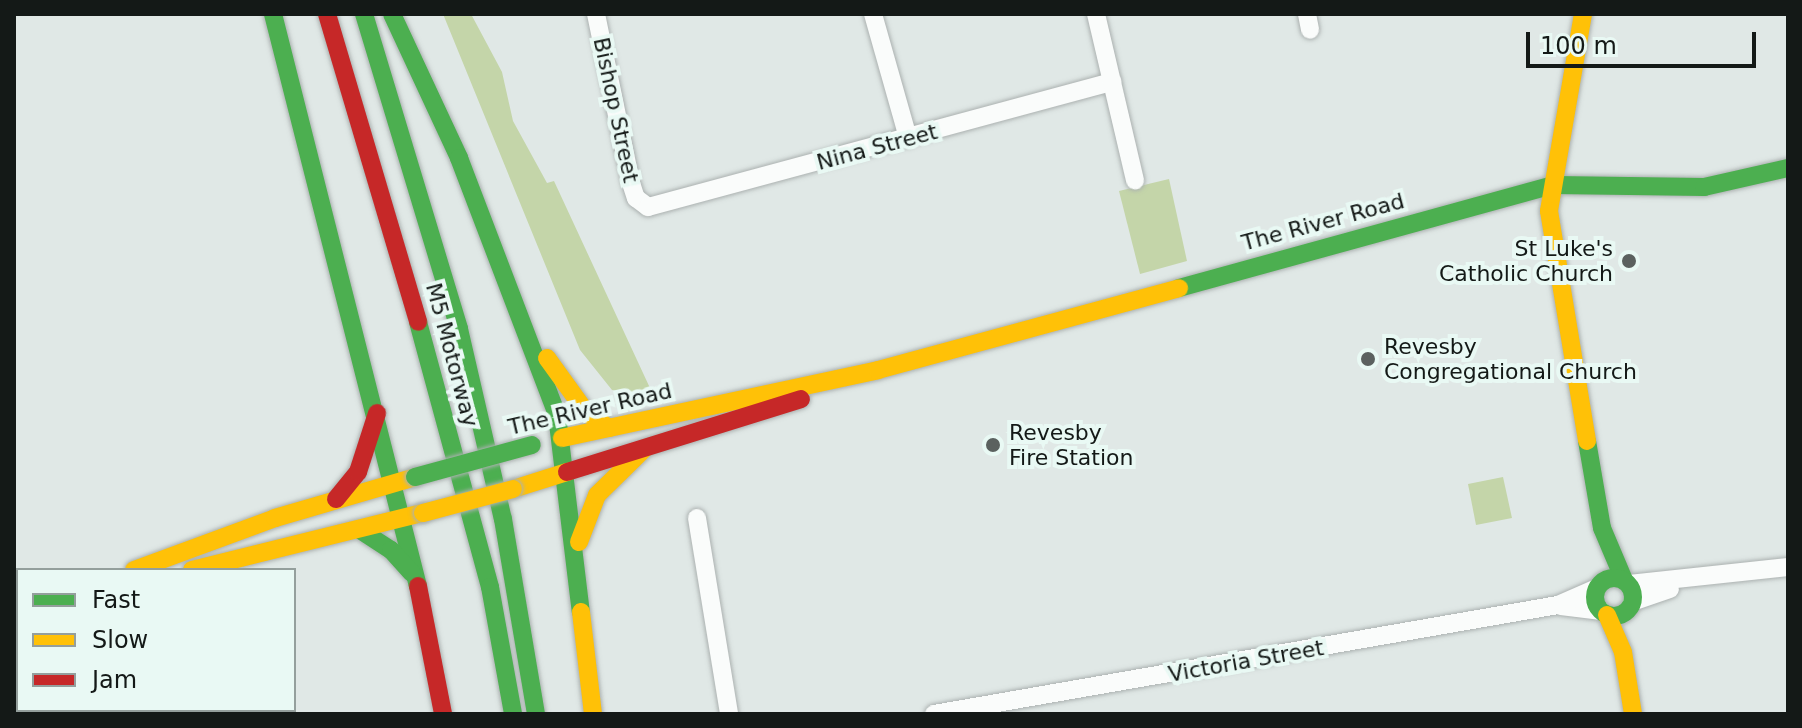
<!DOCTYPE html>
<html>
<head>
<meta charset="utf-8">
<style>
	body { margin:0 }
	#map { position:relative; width:1802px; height:728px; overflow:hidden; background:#e0e8e6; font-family:"DejaVu Sans",sans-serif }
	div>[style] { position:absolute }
	.green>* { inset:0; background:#c4d5a9 }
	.roads { filter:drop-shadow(0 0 2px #abb1b0) drop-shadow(0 0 2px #abb1b0) }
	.street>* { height:18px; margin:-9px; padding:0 9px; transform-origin:9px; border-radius:9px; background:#fafcfb }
	.fast>* { height:18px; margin:-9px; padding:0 9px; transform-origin:9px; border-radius:9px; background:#4caf50 }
	.fast>.ring { margin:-9px; padding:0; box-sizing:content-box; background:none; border:18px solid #4caf50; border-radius:50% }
	.slow>* { height:18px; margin:-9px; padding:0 9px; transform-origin:9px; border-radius:9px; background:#ffc107 }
	.jam>* { height:18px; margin:-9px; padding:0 9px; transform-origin:9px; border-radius:9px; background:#c62828 }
	.bridges { filter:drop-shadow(0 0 2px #abb1b0) drop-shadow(0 0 2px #abb1b0) }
	.fast-bridge>* { height:18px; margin:-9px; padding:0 9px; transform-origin:9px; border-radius:9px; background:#4caf50 }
	.slow-bridge>* { height:18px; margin:-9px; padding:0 9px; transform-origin:9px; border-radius:9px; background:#ffc107 }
	.dots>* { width:22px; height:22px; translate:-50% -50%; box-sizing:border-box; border:4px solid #e9f9f4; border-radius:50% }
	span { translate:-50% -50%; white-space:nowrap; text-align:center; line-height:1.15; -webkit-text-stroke:8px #e9f9f4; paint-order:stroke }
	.street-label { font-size:22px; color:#141917 }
	.poi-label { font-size:22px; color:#141917 }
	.right { translate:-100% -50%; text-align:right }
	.left { translate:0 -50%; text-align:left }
	.frame { position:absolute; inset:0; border:16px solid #141917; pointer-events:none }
	.legend { position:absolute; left:16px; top:568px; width:280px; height:144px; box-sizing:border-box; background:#e9f9f4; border:2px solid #949f9c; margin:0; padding:10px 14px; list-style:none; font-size:24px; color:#141917 }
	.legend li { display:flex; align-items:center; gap:16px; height:40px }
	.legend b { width:40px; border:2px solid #949f9c }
	.scale { position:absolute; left:1526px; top:32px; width:230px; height:36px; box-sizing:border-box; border:4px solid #141917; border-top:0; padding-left:10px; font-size:24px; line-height:28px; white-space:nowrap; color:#141917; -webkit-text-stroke:6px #e9f9f4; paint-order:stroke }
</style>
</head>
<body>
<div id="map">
	<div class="green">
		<div style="clip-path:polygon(443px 14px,471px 14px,502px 72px,513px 121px,547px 183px,554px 181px,656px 401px,612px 390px,580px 350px)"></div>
		<div style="clip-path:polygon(1169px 179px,1187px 261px,1140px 274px,1119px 191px)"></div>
		<div style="clip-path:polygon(1503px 477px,1512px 518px,1476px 525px,1468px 484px)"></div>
	</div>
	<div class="roads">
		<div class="street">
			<div style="left:596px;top:14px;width:173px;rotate:78.3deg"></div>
			<div style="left:631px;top:183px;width:16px;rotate:72deg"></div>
			<div style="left:636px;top:198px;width:15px;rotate:37deg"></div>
			<div style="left:648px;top:207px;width:481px;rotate:-15.1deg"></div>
			<div style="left:873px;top:14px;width:129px;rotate:74.2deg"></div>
			<div style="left:1096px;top:14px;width:171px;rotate:76.8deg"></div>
			<div style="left:1307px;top:14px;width:16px;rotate:79deg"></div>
			<div style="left:697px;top:518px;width:199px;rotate:80.7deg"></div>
			<div style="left:1629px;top:584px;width:160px;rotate:-6.1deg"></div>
			<div style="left:1632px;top:602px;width:40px;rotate:-18.9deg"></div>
			<div style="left:1561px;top:606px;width:41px;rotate:7deg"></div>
			<div style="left:934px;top:714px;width:633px;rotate:-9.91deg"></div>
			<div style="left:1558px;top:605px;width:43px;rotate:-23.6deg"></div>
		</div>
		<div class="fast">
			<div style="left:273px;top:14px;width:590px;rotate:75.78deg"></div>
			<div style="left:364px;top:14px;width:329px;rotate:73.2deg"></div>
			<div style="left:459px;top:329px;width:195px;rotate:77deg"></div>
			<div style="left:503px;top:519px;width:198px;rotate:80.4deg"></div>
			<div style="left:392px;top:14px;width:159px;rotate:65deg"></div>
			<div style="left:459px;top:158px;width:275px;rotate:69.1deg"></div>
			<div style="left:557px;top:415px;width:198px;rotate:83.1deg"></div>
			<div style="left:1179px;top:288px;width:389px;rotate:-15.4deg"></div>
			<div style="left:1554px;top:185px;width:150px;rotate:0.8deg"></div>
			<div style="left:1704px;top:187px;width:86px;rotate:-12.7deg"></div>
			<div style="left:418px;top:322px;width:275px;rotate:74.8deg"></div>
			<div style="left:490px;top:587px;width:129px;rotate:79.7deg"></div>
			<div style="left:1587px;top:441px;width:88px;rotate:80.2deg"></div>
			<div style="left:1602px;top:528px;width:56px;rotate:67.1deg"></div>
			<div style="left:360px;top:530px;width:37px;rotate:33deg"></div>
			<div style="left:391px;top:550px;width:31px;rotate:48deg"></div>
			<div class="ring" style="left:1595px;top:578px;width:20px;height:20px"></div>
			<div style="left:14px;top:609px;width:4px;rotate:-14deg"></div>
		</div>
		<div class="slow">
			<div style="left:1583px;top:14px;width:200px;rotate:99.8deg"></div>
			<div style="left:1549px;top:211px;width:233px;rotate:80.6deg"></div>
			<div style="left:547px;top:358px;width:67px;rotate:54.2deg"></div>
			<div style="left:586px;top:412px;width:28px;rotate:35deg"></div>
			<div style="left:562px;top:438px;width:323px;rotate:-12.1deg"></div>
			<div style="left:878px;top:370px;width:312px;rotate:-15.2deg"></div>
			<div style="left:513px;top:489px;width:57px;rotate:-17.5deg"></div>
			<div style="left:579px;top:542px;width:50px;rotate:-69deg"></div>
			<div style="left:597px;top:495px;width:66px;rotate:-44.4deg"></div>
			<div style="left:134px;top:570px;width:150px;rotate:-20.2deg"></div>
			<div style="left:275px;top:518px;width:146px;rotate:-16.3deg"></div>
			<div style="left:192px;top:570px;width:238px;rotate:-13.9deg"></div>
			<div style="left:581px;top:612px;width:103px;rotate:83.3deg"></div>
			<div style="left:1607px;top:615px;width:40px;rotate:66.6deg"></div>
			<div style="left:1623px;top:652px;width:63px;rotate:80.8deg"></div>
		</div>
		<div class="jam">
			<div style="left:327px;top:14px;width:321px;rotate:73.5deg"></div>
			<div style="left:567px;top:472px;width:245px;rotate:-17.3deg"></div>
			<div style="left:336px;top:499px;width:35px;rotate:-51deg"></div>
			<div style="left:358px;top:472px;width:62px;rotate:-72.1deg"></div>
			<div style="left:418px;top:586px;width:130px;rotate:78.9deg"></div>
		</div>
	</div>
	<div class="bridges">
		<div class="fast-bridge">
			<div style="left:415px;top:477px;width:121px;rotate:-15.3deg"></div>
		</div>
		<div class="slow-bridge">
			<div style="left:423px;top:513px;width:93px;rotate:-14.9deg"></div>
		</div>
	</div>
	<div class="dots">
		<div style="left:1629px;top:261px;background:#5b615f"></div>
		<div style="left:1368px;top:359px;background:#5b615f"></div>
		<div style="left:993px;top:445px;background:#5b615f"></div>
	</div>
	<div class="street-label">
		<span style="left:616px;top:110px;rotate:78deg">Bishop Street</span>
		<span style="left:877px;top:147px;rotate:-15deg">Nina Street</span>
		<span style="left:1323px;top:222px;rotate:-15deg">The River Road</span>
		<span style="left:452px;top:355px;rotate:75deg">M5 Motorway</span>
		<span style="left:590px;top:409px;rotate:-13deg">The River Road</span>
		<span style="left:1246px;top:661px;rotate:-10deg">Victoria Street</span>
	</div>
	<div class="poi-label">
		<span class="right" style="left:1613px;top:261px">St Luke's<br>Catholic Church</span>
		<span class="left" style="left:1384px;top:359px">Revesby<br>Congregational Church</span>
		<span class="left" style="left:1009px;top:445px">Revesby<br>Fire Station</span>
	</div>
	<div class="frame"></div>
	<ul class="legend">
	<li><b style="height:10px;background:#4caf50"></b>Fast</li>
	<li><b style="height:10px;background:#ffc107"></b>Slow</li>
	<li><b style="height:10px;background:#c62828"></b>Jam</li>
	</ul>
	<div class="scale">100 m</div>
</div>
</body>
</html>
